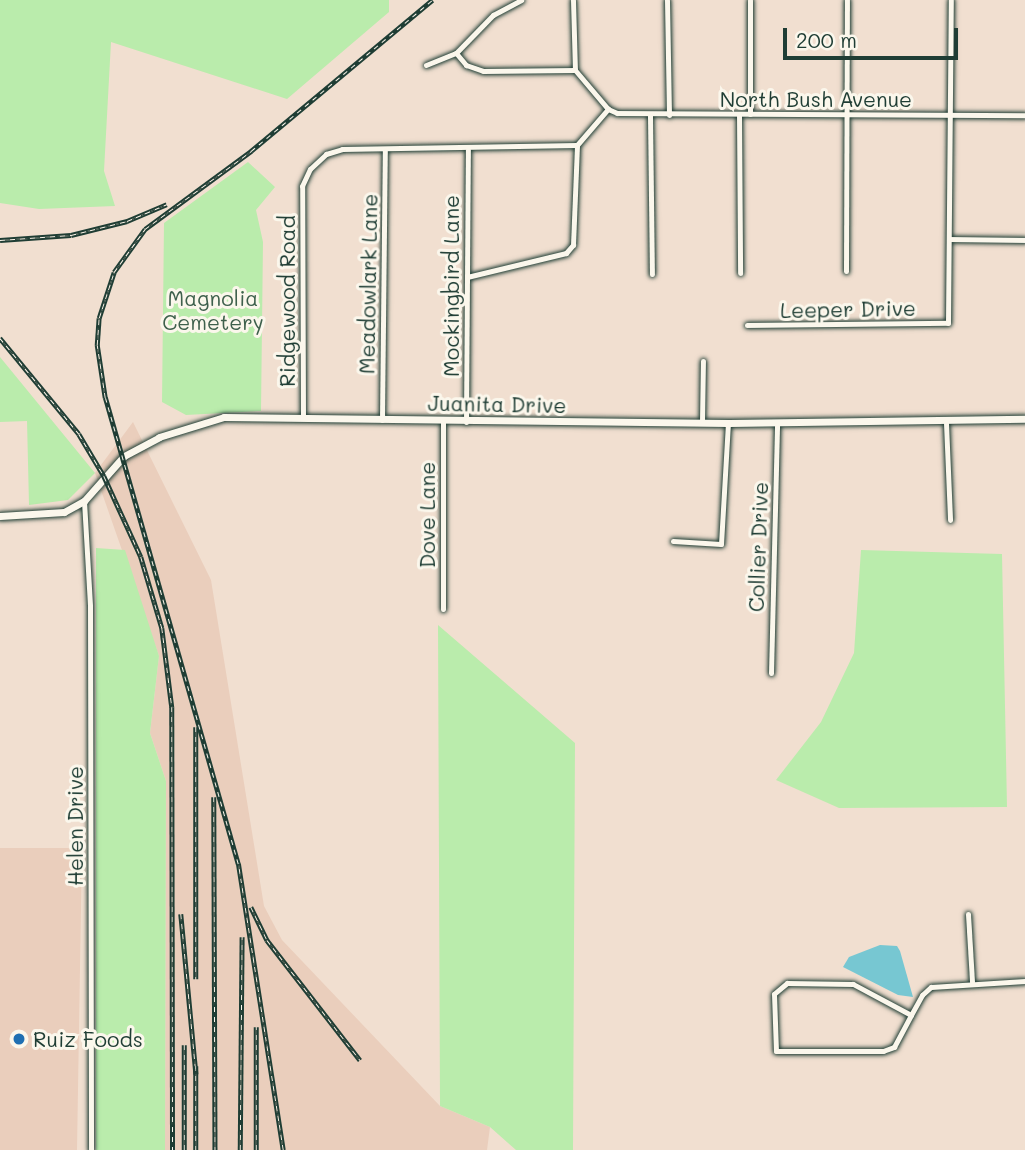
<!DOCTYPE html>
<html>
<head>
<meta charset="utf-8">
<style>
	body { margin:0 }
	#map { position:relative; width:1025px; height:1150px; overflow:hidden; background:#f1dfd0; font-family:Mali,sans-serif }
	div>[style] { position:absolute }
	.built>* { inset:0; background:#eacebc }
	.green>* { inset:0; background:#baecac }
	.water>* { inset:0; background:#77c7d2 }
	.roads { filter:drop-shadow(0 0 2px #1f3d34) drop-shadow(0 0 2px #1f3d34) }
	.minor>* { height:5px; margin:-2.5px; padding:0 2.5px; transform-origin:2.5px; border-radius:2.5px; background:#fbf7ec }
	.tertiary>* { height:7px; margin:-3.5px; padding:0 3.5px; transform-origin:3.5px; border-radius:3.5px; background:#fbf7ec }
	.rail>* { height:4.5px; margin-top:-2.25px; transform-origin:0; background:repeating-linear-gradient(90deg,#fbf7ec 0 5px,#1f3d34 0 10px); box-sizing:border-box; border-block:2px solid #1f3d34 }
	.dots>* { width:19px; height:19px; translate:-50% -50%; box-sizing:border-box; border:4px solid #fbf7ec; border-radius:50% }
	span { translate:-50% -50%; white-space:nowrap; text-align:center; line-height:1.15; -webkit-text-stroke:6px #fbf7ec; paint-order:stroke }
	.street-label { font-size:21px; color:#1f3d34 }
	.park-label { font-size:21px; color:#3e604c }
	.poi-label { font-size:21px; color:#1f3d34 }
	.left { translate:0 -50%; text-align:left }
	.scale { position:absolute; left:783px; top:28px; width:175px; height:32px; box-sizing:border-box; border:4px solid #1f3d34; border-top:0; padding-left:9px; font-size:21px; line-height:24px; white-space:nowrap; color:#1f3d34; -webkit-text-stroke:5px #fbf7ec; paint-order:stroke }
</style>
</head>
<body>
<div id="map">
	<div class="built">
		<div style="clip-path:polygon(133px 422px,211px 580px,264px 906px,282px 940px,440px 1106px,490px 1127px,487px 1150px,165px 1150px,166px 781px,150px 733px,159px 656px,95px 473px)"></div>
		<div style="clip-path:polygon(0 848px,82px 848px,77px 1150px,0 1150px)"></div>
	</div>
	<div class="green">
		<div style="clip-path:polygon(0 0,389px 0,389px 12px,287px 99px,111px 42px,104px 171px,115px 206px,39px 209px,0 203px)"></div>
		<div style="clip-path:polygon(248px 162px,275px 187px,256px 210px,263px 242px,261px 411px,186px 415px,162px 402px,164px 223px)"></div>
		<div style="clip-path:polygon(0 357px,95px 473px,68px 500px,29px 505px,27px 421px,0 422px)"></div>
		<div style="clip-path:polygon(96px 548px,125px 550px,159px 656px,150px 733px,166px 781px,165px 1150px,96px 1150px)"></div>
		<div style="clip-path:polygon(861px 550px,1002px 554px,1007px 807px,839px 808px,776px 780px,821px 722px,854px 653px)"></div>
		<div style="clip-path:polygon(438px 625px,575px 743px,573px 1150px,516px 1150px,490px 1127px,440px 1106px)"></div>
	</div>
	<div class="water">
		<div style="clip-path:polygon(880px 945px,897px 946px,900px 951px,913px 997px,898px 995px,843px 967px,849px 957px)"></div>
	</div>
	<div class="roads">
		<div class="minor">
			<div style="left:573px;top:0;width:70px;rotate:88.4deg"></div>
			<div style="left:667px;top:0;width:115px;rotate:89deg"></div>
			<div style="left:456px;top:53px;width:53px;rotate:-45.8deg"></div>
			<div style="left:493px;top:15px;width:32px;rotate:-28deg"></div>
			<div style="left:426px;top:65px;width:32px;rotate:-22deg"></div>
			<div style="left:456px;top:53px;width:16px;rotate:50deg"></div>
			<div style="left:466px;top:65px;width:18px;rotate:19deg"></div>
			<div style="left:483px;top:71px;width:92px;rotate:-0.6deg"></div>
			<div style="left:575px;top:70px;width:51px;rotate:49.8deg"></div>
			<div style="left:608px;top:109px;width:10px;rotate:24deg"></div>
			<div style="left:617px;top:113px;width:408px;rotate:0.3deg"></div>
			<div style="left:739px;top:114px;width:159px;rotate:89.6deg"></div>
			<div style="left:750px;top:114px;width:114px;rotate:-90deg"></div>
			<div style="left:650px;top:116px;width:158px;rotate:89.3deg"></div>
			<div style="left:950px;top:239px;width:75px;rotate:0.8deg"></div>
			<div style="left:846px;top:271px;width:271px;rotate:-89.8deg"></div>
			<div style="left:467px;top:277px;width:102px;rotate:-13.6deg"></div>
			<div style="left:566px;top:253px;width:11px;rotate:-49deg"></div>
			<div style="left:573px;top:245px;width:100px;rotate:-87.7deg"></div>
			<div style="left:747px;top:325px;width:201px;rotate:-0.6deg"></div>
			<div style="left:948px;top:323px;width:323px;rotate:-89.5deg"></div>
			<div style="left:303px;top:416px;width:230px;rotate:-90.2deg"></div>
			<div style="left:302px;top:186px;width:19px;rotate:-65deg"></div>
			<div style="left:310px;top:169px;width:22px;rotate:-43deg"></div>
			<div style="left:326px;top:154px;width:17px;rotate:-17deg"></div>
			<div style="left:342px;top:149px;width:235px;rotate:-1deg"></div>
			<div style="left:577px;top:145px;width:48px;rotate:-49.3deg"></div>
			<div style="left:382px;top:420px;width:271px;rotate:-89.4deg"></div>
			<div style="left:443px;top:421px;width:188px;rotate:90deg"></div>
			<div style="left:466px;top:422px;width:272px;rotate:-89.6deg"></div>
			<div style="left:702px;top:422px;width:61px;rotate:-89.1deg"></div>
			<div style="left:946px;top:423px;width:97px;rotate:87.6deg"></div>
			<div style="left:84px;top:501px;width:105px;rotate:86.7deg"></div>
			<div style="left:90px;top:606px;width:544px;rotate:89.89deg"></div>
			<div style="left:673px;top:541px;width:48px;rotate:3.6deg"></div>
			<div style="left:721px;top:544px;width:121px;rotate:-86.7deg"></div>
			<div style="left:771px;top:673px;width:251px;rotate:-88.6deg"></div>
			<div style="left:968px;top:914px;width:68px;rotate:86.6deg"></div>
			<div style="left:911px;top:1015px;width:66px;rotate:-151.9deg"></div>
			<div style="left:853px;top:984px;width:66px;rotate:-179.1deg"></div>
			<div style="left:787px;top:983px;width:17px;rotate:140deg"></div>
			<div style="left:774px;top:994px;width:57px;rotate:88deg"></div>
			<div style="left:776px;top:1051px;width:107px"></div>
			<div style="left:883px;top:1051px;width:12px;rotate:-20deg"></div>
			<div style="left:894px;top:1047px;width:36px;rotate:-62deg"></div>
			<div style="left:911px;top:1015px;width:23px;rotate:-61deg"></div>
			<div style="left:922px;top:995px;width:12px;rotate:-42deg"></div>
			<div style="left:931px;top:987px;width:94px;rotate:-3.7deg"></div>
		</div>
		<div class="tertiary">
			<div style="left:0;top:516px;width:64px;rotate:-3.6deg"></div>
			<div style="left:64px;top:512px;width:23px;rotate:-29deg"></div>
			<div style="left:84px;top:501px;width:60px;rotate:-48.4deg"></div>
			<div style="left:124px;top:456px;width:40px;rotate:-28deg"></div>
			<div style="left:159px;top:437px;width:68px;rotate:-17.1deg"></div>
			<div style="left:224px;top:417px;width:504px;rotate:0.68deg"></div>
			<div style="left:728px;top:423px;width:297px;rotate:-0.8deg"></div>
		</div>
	</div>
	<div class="rail">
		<div style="left:0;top:240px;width:71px;rotate:-4deg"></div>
		<div style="left:71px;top:235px;width:58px;rotate:-14deg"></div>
		<div style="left:127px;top:221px;width:43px;rotate:-23deg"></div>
		<div style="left:0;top:338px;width:124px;rotate:50.5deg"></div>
		<div style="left:79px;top:434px;width:49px;rotate:59.2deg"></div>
		<div style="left:104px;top:476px;width:89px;rotate:65.4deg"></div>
		<div style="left:141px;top:557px;width:74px;rotate:73.5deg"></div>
		<div style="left:162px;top:628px;width:80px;rotate:82.8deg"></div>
		<div style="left:172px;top:707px;width:443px;rotate:89.9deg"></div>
		<div style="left:196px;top:727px;width:252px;rotate:90deg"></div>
		<div style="left:214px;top:797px;width:353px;rotate:89.8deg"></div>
		<div style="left:251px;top:907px;width:37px;rotate:64deg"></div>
		<div style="left:267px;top:940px;width:152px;rotate:52.2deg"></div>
		<div style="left:181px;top:914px;width:161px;rotate:84.6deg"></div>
		<div style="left:196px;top:1066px;width:84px;rotate:90deg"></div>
		<div style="left:184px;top:1150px;width:105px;rotate:-90deg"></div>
		<div style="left:240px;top:1150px;width:213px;rotate:-89.5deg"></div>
		<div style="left:256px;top:1150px;width:123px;rotate:-90deg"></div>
		<div style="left:283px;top:1150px;width:290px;rotate:-98.9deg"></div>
		<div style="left:238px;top:864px;width:485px;rotate:-105.9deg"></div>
		<div style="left:105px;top:398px;width:54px;rotate:-98.6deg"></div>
		<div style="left:97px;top:345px;width:27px;rotate:-86deg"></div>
		<div style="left:99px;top:318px;width:48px;rotate:-71.9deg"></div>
		<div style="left:114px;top:272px;width:53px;rotate:-54.2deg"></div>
		<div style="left:145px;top:229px;width:132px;rotate:-36.3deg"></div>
		<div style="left:251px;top:151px;width:236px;rotate:-39.8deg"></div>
	</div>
	<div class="dots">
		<div style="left:19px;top:1039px;background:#1f6fb2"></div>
	</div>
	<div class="street-label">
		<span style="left:816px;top:99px">North Bush Avenue</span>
		<span style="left:368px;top:284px;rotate:-89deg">Meadowlark Lane</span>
		<span style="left:451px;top:286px;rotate:-90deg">Mockingbird Lane</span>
		<span style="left:287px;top:301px;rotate:-90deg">Ridgewood Road</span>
		<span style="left:848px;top:309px;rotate:-1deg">Leeper Drive</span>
		<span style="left:497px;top:404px;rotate:1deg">Juanita Drive</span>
		<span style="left:427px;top:515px;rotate:-90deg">Dove Lane</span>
		<span style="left:758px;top:547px;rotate:-88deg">Collier Drive</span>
		<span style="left:75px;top:826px;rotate:-90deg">Helen Drive</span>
	</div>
	<div class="park-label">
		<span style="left:213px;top:310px">Magnolia<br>Cemetery</span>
	</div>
	<div class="poi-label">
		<span class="left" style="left:33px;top:1039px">Ruiz Foods</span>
	</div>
	<div class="scale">200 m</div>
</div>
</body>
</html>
